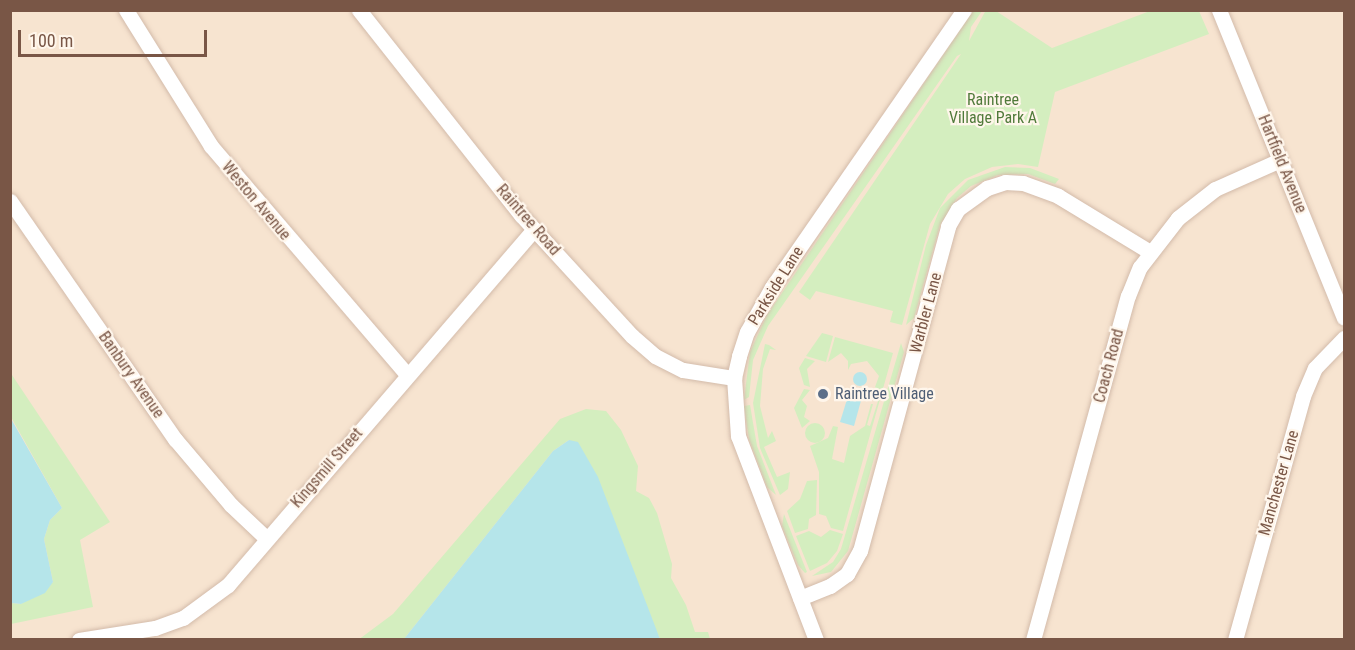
<!DOCTYPE html>
<html>
<head>
<meta charset="utf-8">
<style>
	body { margin:0 }
	#map { position:relative; width:1355px; height:650px; overflow:hidden; background:#fef2e2; font-family:"Roboto Condensed",sans-serif }
	div>[style] { position:absolute }
	.residential>* { inset:0; background:#f7e4d0 }
	.green>* { inset:0; background:#d4eebf }
	.round { border-radius:50% }
	.water>* { inset:0; background:#b5e5ea }
	.roads { filter:drop-shadow(0 0 2px #d3bbaa) drop-shadow(0 0 2px #d3bbaa) }
	.street>* { height:15px; margin:-7.5px; padding:0 7.5px; transform-origin:7.5px; border-radius:7.5px; background:#fff }
	.dots>* { width:16px; height:16px; translate:-50% -50%; box-sizing:border-box; border:3px solid #fff6eb; border-radius:50% }
	span { translate:-50% -50%; white-space:nowrap; text-align:center; line-height:1.15; -webkit-text-stroke:4.5px #fff6eb; paint-order:stroke }
	.park-label { font-size:16px; color:#507a3a }
	.street-label { font-size:16px; color:#795646 }
	.service-label { font-size:16px; color:#4e5e75 }
	.left { translate:0 -50%; text-align:left }
	.frame { position:absolute; inset:0; border:12px solid #795646; pointer-events:none }
	.scale { position:absolute; left:18px; top:30px; width:189px; height:27px; box-sizing:border-box; border:3px solid #795646; border-top:0; padding-left:8px; font-size:18px; line-height:21px; white-space:nowrap; color:#795646; -webkit-text-stroke:4px #fff6eb; paint-order:stroke }
</style>
</head>
<body>
<div id="map">
	<div class="residential">
		<div style="clip-path:polygon(11px 11px,1344px 11px,1344px 639px,11px 639px)"></div>
	</div>
	<div class="green">
		<div style="clip-path:polygon(973px 11px,982px 11px,971px 27px,969px 41px,986px 10px,996px 11px,1052px 48px,1150px 11px,1199px 11px,1209px 34px,1055px 92px,1038px 167px,1018px 164px,992px 167px,965px 179px,948px 194px,930px 224px,902px 325px,890px 322px,893px 311px,816px 291px,810px 300px,799px 292px,961px 54px,957px 56px,768px 326px,753px 360px,749px 397px,744px 400px,750px 352px,767px 315px)"></div>
		<div style="clip-path:polygon(1005px 167px,1030px 168px,1059px 179px,1055px 184px,1028px 174px,998px 175px,971px 186px,957px 198px,940px 225px,914px 318px,906px 325px,926px 245px,940px 208px,968px 180px)"></div>
		<div style="clip-path:polygon(822px 333px,833px 336px,826px 362px,806px 356px)"></div>
		<div style="clip-path:polygon(835px 337px,893px 353px,843px 531px,831px 528px,826px 516px,819px 514px,819px 472px,810px 446px,828px 438px,833px 426px,838px 427px,832px 459px,844px 463px,850px 436px,865px 426px,871px 404px,873px 404px,867px 425px,870px 426px,880px 395px,875px 387px,879px 376px,867px 361px,851px 364px,848px 370px,848px 361px,841px 353px,828px 362px)"></div>
		<div style="clip-path:polygon(901px 343px,904px 352px,848px 551px,831px 572px,812px 576px,833px 562px,841px 549px)"></div>
		<div style="clip-path:polygon(765px 344px,769px 345px,776px 350px,770px 349px,763px 369px,760px 406px,768px 438px,772px 431px,776px 441px,764px 447px,777px 477px,790px 472px,788px 489px,780px 495px,760px 448px,753px 403px)"></div>
		<div style="clip-path:polygon(805px 358px,815px 361px,807px 369px,810px 387px,804px 385px,799px 368px)"></div>
		<div style="clip-path:polygon(10px 372px,110px 522px,80px 540px,93px 607px,11px 624px,11px 603px,21px 604px,53px 582px,44px 539px,50px 520px,62px 508px,11px 417px)"></div>
		<div style="clip-path:polygon(804px 389px,810px 390px,802px 400px,807px 406px,804px 417px,810px 421px,802px 428px,794px 408px)"></div>
		<div style="clip-path:polygon(750px 405px,757px 446px,776px 495px,767px 487px,749px 439px,744px 406px)"></div>
		<div style="clip-path:polygon(586px 409px,606px 411px,621px 430px,638px 466px,636px 491px,649px 498px,657px 513px,672px 564px,671px 578px,686px 605px,695px 632px,708px 632px,710px 639px,660px 639px,569px 440px,553px 451px,404px 639px,358px 640px,393px 614px,560px 419px)"></div>
		<div class="round" style="left:805px;top:423px;width:20px;height:20px"></div>
		<div style="clip-path:polygon(817px 480px,816px 515px,809px 519px,808px 529px,795px 533px,787px 511px,800px 499px,807px 481px)"></div>
		<div style="clip-path:polygon(784px 514px,807px 572px,805px 573px,798px 565px,782px 526px)"></div>
		<div style="clip-path:polygon(830px 530px,843px 534px,837px 551px,827px 563px,810px 571px,796px 536px,809px 531px,821px 537px)"></div>
	</div>
	<div class="water">
		<div class="round" style="left:853px;top:372px;width:14px;height:14px"></div>
		<div style="clip-path:polygon(849px 393px,862px 397px,854px 426px,840px 422px)"></div>
		<div style="clip-path:polygon(10px 417px,62px 508px,50px 520px,44px 539px,53px 582px,45px 593px,21px 604px,11px 603px)"></div>
		<div style="clip-path:polygon(569px 440px,578px 442px,598px 477px,660px 639px,404px 639px,553px 451px)"></div>
	</div>
	<div class="roads">
		<div class="street">
			<div style="left:126px;top:10px;width:160px;rotate:58deg"></div>
			<div style="left:211px;top:146px;width:301px;rotate:49.4deg"></div>
			<div style="left:359px;top:10px;width:261px;rotate:51.7deg"></div>
			<div style="left:521px;top:215px;width:164px;rotate:47.5deg"></div>
			<div style="left:632px;top:336px;width:30px;rotate:41deg"></div>
			<div style="left:655px;top:356px;width:31px;rotate:27deg"></div>
			<div style="left:683px;top:370px;width:52px;rotate:8.9deg"></div>
			<div style="left:1219px;top:10px;width:332px;rotate:67.9deg"></div>
			<div style="left:10px;top:201px;width:290px;rotate:55.3deg"></div>
			<div style="left:175px;top:439px;width:87px;rotate:49.7deg"></div>
			<div style="left:231px;top:505px;width:48px;rotate:43.3deg"></div>
			<div style="left:800px;top:598px;width:32px;rotate:-22deg"></div>
			<div style="left:830px;top:586px;width:21px;rotate:-35deg"></div>
			<div style="left:847px;top:574px;width:26px;rotate:-61deg"></div>
			<div style="left:860px;top:551px;width:337px;rotate:-74.8deg"></div>
			<div style="left:948px;top:226px;width:20px;rotate:-60deg"></div>
			<div style="left:958px;top:209px;width:36px;rotate:-36deg"></div>
			<div style="left:987px;top:188px;width:19px;rotate:-18deg"></div>
			<div style="left:1005px;top:182px;width:18px;rotate:3deg"></div>
			<div style="left:1023px;top:183px;width:37px;rotate:20deg"></div>
			<div style="left:1058px;top:196px;width:108px;rotate:31.3deg"></div>
			<div style="left:79px;top:640px;width:77px;rotate:-9deg"></div>
			<div style="left:155px;top:628px;width:30px;rotate:-20deg"></div>
			<div style="left:183px;top:618px;width:56px;rotate:-36.3deg"></div>
			<div style="left:228px;top:585px;width:469px;rotate:-49.3deg"></div>
			<div style="left:816px;top:640px;width:218px;rotate:-110.9deg"></div>
			<div style="left:738px;top:436px;width:58px;rotate:-93.9deg"></div>
			<div style="left:734px;top:378px;width:23px;rotate:-77deg"></div>
			<div style="left:739px;top:356px;width:25px;rotate:-72deg"></div>
			<div style="left:747px;top:332px;width:51px;rotate:-60.9deg"></div>
			<div style="left:772px;top:287px;width:337px;rotate:-55.3deg"></div>
			<div style="left:1033px;top:640px;width:357px;rotate:-74.6deg"></div>
			<div style="left:1128px;top:296px;width:31px;rotate:-68deg"></div>
			<div style="left:1140px;top:267px;width:62px;rotate:-52.2deg"></div>
			<div style="left:1178px;top:218px;width:47px;rotate:-38.1deg"></div>
			<div style="left:1215px;top:189px;width:71px;rotate:-24deg"></div>
			<div style="left:1235px;top:640px;width:253px;rotate:-74.4deg"></div>
			<div style="left:1303px;top:396px;width:30px;rotate:-67deg"></div>
			<div style="left:1315px;top:368px;width:42px;rotate:-46deg"></div>
		</div>
	</div>
	<div class="dots">
		<div style="left:823px;top:394px;background:#5c6f8a"></div>
	</div>
	<div class="park-label">
		<span style="left:993px;top:109px">Raintree<br>Village Park A</span>
	</div>
	<div class="street-label">
		<span style="left:1282px;top:164px;rotate:68deg">Hartfield Avenue</span>
		<span style="left:256px;top:201px;rotate:50deg">Weston Avenue</span>
		<span style="left:528px;top:220px;rotate:49deg">Raintree Road</span>
		<span style="left:776px;top:286px;rotate:-58deg">Parkside Lane</span>
		<span style="left:926px;top:313px;rotate:-75deg">Warbler Lane</span>
		<span style="left:1109px;top:366px;rotate:-75deg">Coach Road</span>
		<span style="left:131px;top:375px;rotate:55deg">Banbury Avenue</span>
		<span style="left:327px;top:468px;rotate:-49deg">Kingsmill Street</span>
		<span style="left:1279px;top:483px;rotate:-74deg">Manchester Lane</span>
	</div>
	<div class="service-label">
		<span class="left" style="left:835px;top:394px">Raintree Village</span>
	</div>
	<div class="frame"></div>
	<div class="scale">100 m</div>
</div>
</body>
</html>
